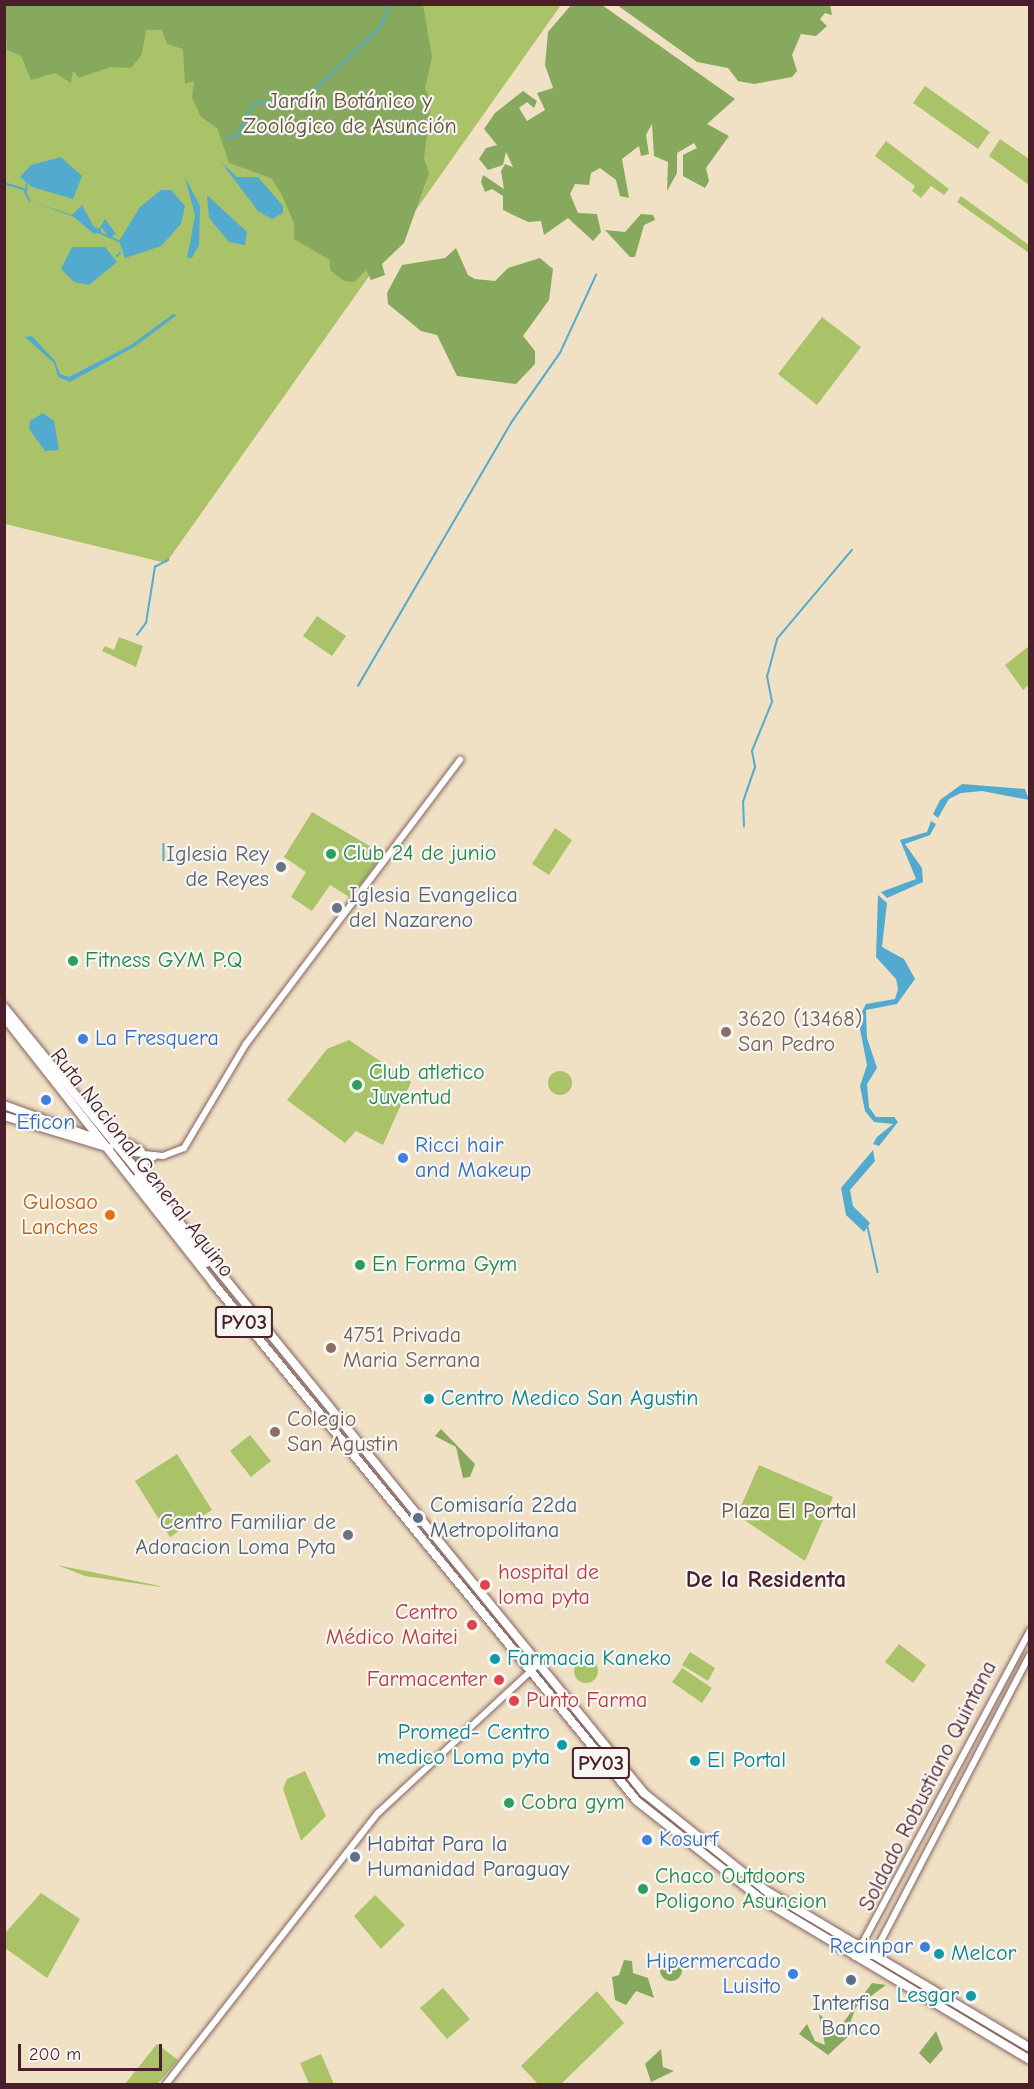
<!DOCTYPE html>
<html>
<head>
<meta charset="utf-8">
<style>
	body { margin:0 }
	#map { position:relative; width:1034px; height:2089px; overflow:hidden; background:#f0e1c5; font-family:"Comic Neue",sans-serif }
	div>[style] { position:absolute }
	.green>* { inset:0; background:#aac369 }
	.round { border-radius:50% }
	.forest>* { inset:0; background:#87a95d }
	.water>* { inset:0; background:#52abcf }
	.stream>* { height:1.5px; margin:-0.75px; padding:0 0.75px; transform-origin:0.75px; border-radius:0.75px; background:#52abcf }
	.trunk-tunnel>* { height:8px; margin-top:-4px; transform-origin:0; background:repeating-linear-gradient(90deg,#cfbaa6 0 8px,transparent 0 12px) }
	.roads { filter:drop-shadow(0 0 2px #846361) drop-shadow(0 0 2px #846361) }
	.tertiary>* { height:6px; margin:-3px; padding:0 3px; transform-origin:3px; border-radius:3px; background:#fff }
	.trunk>* { height:8px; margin:-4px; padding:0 4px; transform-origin:4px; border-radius:4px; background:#fff }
	.dots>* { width:16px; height:16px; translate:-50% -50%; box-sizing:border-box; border:3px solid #f6f6f2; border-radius:50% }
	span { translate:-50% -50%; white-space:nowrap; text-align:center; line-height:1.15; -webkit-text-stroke:4.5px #f6f6f2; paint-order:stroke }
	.shield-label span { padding:2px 4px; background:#f6f6f2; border:2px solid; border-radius:4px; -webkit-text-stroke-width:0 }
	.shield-label { font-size:21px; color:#4a1f2b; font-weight:700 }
	.park-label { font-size:22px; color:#67503e }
	.worship-label { font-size:22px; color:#5b616d }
	.right { translate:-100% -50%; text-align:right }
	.left { translate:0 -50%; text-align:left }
	.leisure-label { font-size:22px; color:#27864d }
	.education-label { font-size:22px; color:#785e54 }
	.shop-label { font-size:22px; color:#366cbe }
	.street-label { font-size:22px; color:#4a1f2b }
	.food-label { font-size:22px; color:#c56008 }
	.culture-label { font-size:22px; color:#0d838f }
	.service-label { font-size:22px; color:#4e5e75 }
	.health-label { font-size:22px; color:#be3a42 }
	.neighbourhood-label { font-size:24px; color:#4a1f2b; font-weight:700 }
	.frame { position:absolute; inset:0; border:6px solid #4a1f2b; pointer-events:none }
	.scale { position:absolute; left:18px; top:2044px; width:144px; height:27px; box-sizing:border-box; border:3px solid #4a1f2b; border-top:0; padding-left:8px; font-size:18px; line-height:21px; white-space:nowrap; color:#4a1f2b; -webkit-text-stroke:4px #f6f6f2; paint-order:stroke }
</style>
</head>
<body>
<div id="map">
	<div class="green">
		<div style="clip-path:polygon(5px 5px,561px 5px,166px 563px,5px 524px)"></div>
		<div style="clip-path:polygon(925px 86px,990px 132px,978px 149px,913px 103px)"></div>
		<div style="clip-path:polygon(1000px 139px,1029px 159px,1029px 185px,989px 156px)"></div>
		<div style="clip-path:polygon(886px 141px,949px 189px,944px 195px,931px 186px,921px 198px,912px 191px,915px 186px,875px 156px)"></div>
		<div style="clip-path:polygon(961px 196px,1029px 245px,1029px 253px,957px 202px)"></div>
		<div style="clip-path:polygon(822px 317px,861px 347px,817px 405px,778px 374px)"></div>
		<div style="clip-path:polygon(317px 616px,346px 636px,332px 656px,303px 636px)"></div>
		<div style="clip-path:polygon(119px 637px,143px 646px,136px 667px,102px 651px,105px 646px,114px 650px)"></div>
		<div style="clip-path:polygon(1029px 646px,1029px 685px,1023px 690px,1005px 665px)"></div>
		<div style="clip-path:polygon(312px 812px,383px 854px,351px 898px,330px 885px,312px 911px,291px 897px,306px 872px,284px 857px)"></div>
		<div style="clip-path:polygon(555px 828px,572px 840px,549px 875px,532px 864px)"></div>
		<div style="clip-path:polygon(349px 1040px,411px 1082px,383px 1145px,356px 1131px,345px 1143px,287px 1100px,327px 1049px)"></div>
		<div class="round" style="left:548px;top:1071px;width:24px;height:24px"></div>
		<div style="clip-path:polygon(250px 1435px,271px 1461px,251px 1477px,230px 1451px)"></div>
		<div style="clip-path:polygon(177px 1454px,212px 1510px,170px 1537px,135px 1481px)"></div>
		<div style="clip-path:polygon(759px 1465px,833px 1497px,805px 1561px,737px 1515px)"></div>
		<div style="clip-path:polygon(57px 1565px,160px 1586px,161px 1587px,85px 1576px)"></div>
		<div style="clip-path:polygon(899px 1644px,926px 1665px,913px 1683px,885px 1662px)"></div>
		<div style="clip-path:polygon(690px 1652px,715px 1668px,708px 1681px,682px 1665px)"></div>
		<div class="round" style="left:574px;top:1659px;width:24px;height:24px"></div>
		<div style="clip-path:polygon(682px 1668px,712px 1688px,702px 1703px,672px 1682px)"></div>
		<div style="clip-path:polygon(305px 1771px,326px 1816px,301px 1841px,283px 1789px,287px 1779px)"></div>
		<div style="clip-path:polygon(41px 1893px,80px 1919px,47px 1978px,5px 1948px,5px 1933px)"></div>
		<div style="clip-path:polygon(375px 1895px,405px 1925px,381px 1949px,354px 1916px)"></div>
		<div style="clip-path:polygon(443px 1988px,470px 2019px,447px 2039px,420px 2008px)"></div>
		<div style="clip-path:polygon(597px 1991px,624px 2023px,561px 2084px,538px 2084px,521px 2066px)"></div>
		<div style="clip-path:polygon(157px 2044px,178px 2060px,157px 2084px,125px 2084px)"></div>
		<div style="clip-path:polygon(321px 2054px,334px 2084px,309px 2084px,300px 2063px)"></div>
	</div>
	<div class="forest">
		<div style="clip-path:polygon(572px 4px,602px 5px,735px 99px,707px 124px,729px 136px,706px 168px,709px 181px,705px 188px,683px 176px,683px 155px,697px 148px,694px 143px,677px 153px,677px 173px,667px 191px,668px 162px,654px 156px,652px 124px,646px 135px,649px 154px,641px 156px,639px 146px,622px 159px,629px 198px,620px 196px,616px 180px,600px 168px,591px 173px,589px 185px,575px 184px,570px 194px,578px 213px,597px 214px,601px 232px,593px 241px,568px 218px,544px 235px,541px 221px,528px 222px,503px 210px,503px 196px,492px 189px,485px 192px,481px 182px,483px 175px,504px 189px,501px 171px,505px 164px,513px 167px,506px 152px,503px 165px,488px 170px,479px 159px,486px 148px,497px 145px,484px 129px,495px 113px,523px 91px,537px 101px,534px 108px,527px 102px,519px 108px,527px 121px,545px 110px,537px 93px,553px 88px,545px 65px,548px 32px)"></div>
		<div style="clip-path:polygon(830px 4px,832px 15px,825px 13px,820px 19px,827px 26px,816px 36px,801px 34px,792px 55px,797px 71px,792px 77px,754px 84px,738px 81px,728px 68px,697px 62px,617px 5px)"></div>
		<div style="clip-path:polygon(4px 5px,423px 5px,432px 57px,425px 88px,431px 102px,424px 159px,429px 173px,404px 243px,382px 264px,385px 275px,371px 280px,366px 270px,354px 282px,344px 281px,330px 270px,330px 260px,294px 239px,294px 223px,281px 193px,271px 178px,229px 163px,217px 128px,201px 117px,192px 98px,194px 81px,185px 84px,183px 49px,167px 44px,162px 30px,146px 30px,142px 54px,131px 68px,110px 67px,79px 78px,73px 71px,71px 83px,55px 73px,31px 80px,21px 56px,7px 50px)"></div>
		<div style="clip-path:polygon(641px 214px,653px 215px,655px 220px,644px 225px,635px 257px,630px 257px,605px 230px,625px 232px)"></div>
		<div style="clip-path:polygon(456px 248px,468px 275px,475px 279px,495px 281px,508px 268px,540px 258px,553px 269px,549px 300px,523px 336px,535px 351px,535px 364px,516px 384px,457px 376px,437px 335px,421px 331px,388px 304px,387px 293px,402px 265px,445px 258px)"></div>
		<div style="clip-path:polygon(441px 1429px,475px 1464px,470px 1477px,463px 1478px,456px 1447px,435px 1436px)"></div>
		<div class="round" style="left:660px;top:1959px;width:22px;height:22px"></div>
		<div style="clip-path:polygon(624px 1960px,632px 1961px,633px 1973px,648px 1978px,654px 1998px,636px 1991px,626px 2005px,615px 2000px,612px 1977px,619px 1975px)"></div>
		<div style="clip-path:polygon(872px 1983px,886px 1985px,856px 2007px,850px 2023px,843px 2023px,851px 2012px,850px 1999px,861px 1998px)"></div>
		<div style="clip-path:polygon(819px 2014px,843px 2035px,854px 2031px,828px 2055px,799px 2034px,807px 2024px,815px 2041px,825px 2045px)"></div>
		<div style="clip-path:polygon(936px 2031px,943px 2049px,930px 2064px,919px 2053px)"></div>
		<div style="clip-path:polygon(661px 2049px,663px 2067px,674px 2071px,651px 2082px,645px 2064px)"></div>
	</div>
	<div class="water">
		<div style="clip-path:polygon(61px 157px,82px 176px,73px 199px,32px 187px,20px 177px,31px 165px)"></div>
		<div style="clip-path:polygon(221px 162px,237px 177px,258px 177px,283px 206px,283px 213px,272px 219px,258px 211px)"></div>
		<div style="clip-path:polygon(185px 177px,200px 206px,199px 245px,192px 258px,187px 258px,195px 216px)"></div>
		<div style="clip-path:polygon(161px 190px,171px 190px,185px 206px,181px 224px,161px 246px,125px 258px,119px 241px,140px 207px)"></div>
		<div style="clip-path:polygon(207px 195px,247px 232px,245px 245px,229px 242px,209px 218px)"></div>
		<div style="clip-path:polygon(30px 201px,72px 215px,82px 205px,94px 227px,99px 229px,105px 219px,116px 234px,110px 238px,101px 227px,101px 232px,94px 234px,74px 217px)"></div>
		<div style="clip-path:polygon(72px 247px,105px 247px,117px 262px,89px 285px,74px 282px,61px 269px)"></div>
		<div style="clip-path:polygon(173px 314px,177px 315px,134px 347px,70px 382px,58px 377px,54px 363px,25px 337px,32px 336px,55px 361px,60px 374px,69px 377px,131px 345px)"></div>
		<div style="clip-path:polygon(43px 413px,54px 421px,59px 450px,45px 451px,29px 429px,30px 421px)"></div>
		<div style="clip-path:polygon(962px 784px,1025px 789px,1029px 800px,982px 791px,961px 793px,949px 799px,938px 818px,933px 814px,940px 800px)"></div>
		<div style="clip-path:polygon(931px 821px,936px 824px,930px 835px,905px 844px,922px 868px,923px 882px,887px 898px,881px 892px,916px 879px,900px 840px,927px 832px)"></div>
		<div style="clip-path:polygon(878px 895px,887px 903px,882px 947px,904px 959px,915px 979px,897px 1004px,866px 1010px,867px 1038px,877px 1068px,867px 1084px,869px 1107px,876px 1117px,894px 1117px,898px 1122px,879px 1146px,873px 1144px,877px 1137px,893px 1124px,874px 1122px,865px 1111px,860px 1086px,867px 1065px,858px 1019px,866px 1004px,895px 999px,898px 989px,896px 979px,876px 957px)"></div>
		<div style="clip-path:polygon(873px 1150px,875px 1161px,850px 1190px,853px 1206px,870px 1223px,864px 1232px,846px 1215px,841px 1188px)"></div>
	</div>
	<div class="stream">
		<div style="left:227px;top:139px;width:12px;rotate:-20deg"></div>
		<div style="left:238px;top:135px;width:34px;rotate:-64deg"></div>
		<div style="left:253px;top:104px;width:54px;rotate:-7.4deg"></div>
		<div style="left:307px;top:97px;width:99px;rotate:-43.4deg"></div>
		<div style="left:379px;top:29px;width:28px;rotate:-64deg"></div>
		<div style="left:4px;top:183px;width:21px;rotate:17deg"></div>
		<div style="left:24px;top:189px;width:13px;rotate:63deg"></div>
		<div style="left:27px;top:184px;width:7px;rotate:90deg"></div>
		<div style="left:98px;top:232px;width:23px;rotate:23deg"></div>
		<div style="left:117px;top:256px;width:4px;rotate:-45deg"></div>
		<div style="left:137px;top:635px;width:15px;rotate:-53deg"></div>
		<div style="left:146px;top:623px;width:57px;rotate:-80.9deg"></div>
		<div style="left:155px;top:567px;width:15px;rotate:-28deg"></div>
		<div style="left:358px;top:686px;width:304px;rotate:-59.8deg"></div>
		<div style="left:511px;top:423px;width:85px;rotate:-55deg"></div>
		<div style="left:560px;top:353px;width:86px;rotate:-65.2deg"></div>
		<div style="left:744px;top:827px;width:25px;rotate:-92deg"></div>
		<div style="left:743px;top:802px;width:37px;rotate:-71deg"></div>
		<div style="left:755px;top:767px;width:16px;rotate:-101deg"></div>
		<div style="left:752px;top:751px;width:53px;rotate:-67.8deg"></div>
		<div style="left:772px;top:702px;width:25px;rotate:-101deg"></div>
		<div style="left:767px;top:677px;width:39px;rotate:-75deg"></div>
		<div style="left:777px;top:639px;width:116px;rotate:-49.9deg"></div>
		<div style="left:164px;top:844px;width:16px;rotate:90deg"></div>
		<div style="left:868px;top:1227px;width:46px;rotate:77.5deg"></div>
	</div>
	<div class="trunk-tunnel">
		<div style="left:106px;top:1146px;width:29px;rotate:41deg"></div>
	</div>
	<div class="roads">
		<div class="tertiary">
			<div style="left:124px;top:1152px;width:39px;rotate:6deg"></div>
			<div style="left:163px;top:1156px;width:22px;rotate:-21deg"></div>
			<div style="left:184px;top:1148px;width:121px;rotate:-59.2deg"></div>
			<div style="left:246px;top:1044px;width:356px;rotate:-53deg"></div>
			<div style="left:859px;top:1956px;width:14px"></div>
			<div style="left:873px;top:1956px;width:339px;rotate:-62.5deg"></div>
			<div style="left:855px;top:1957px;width:371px;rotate:-61.8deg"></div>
			<div style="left:166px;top:2084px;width:344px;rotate:-52deg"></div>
			<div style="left:378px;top:1813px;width:216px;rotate:-42.9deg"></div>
		</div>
		<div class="trunk">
			<div style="left:4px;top:1007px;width:1014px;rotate:50.85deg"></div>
			<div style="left:644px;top:1793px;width:155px;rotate:38.7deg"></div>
			<div style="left:765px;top:1890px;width:309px;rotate:30.8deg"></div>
			<div style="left:4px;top:1017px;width:338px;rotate:51.8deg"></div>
			<div style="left:213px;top:1283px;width:669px;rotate:50.7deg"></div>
			<div style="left:637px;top:1801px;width:158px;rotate:38.3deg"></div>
			<div style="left:761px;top:1899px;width:313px;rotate:30.9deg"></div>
			<div style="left:4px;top:1105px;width:102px;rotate:20deg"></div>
			<div style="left:4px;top:1116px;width:110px;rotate:16.9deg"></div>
			<div style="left:110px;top:1134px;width:35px;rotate:29deg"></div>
			<div style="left:147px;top:1173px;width:12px;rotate:-114deg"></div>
			<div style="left:142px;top:1162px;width:13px;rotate:-27deg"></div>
			<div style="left:138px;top:1177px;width:110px;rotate:51.3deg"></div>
		</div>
	</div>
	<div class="dots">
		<div style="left:331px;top:854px;background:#2e9e5b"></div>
		<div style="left:281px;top:867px;background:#6b7280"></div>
		<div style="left:337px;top:908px;background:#6b7280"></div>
		<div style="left:73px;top:961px;background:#2e9e5b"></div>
		<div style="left:726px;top:1032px;background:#8d6e63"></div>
		<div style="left:83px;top:1039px;background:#3f7fe0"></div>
		<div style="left:357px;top:1085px;background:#2e9e5b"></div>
		<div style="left:46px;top:1100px;background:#3f7fe0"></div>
		<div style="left:403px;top:1158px;background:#3f7fe0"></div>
		<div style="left:110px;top:1215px;background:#e8710a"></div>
		<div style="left:360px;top:1265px;background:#2e9e5b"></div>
		<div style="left:331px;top:1348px;background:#8d6e63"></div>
		<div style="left:429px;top:1399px;background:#0f9aa8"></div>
		<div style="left:275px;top:1432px;background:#8d6e63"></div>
		<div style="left:418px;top:1518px;background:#5c6f8a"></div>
		<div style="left:348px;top:1535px;background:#6b7280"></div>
		<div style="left:485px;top:1585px;background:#e0444e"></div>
		<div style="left:472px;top:1625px;background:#e0444e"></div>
		<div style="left:495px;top:1659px;background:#0f9aa8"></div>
		<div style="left:499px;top:1680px;background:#e0444e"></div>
		<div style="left:514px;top:1701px;background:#e0444e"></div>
		<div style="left:562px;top:1745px;background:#0f9aa8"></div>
		<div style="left:695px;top:1761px;background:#0f9aa8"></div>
		<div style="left:509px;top:1803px;background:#2e9e5b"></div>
		<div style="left:647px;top:1840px;background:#3f7fe0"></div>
		<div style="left:355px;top:1857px;background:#5c6f8a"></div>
		<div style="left:643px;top:1889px;background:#2e9e5b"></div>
		<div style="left:925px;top:1947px;background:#3f7fe0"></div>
		<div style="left:939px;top:1954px;background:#0f9aa8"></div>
		<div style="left:793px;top:1974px;background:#3f7fe0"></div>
		<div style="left:851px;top:1980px;background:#5c6f8a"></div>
		<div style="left:971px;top:1996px;background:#0f9aa8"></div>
	</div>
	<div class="shield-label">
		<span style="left:244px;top:1322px">PY03</span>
		<span style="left:601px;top:1763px">PY03</span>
	</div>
	<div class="park-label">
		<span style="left:350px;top:114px">Jardín Botánico y<br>Zoológico de Asunción</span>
		<span style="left:789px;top:1512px">Plaza El Portal</span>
	</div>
	<div class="worship-label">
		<span class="right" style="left:269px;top:867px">Iglesia Rey<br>de Reyes</span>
		<span class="left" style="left:349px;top:908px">Iglesia Evangelica<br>del Nazareno</span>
		<span class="right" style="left:336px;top:1535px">Centro Familiar de<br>Adoracion Loma Pyta</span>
	</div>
	<div class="leisure-label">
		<span class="left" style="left:343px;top:854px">Club 24 de junio</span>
		<span class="left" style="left:85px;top:961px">Fitness GYM P.Q</span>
		<span class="left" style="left:369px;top:1085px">Club atletico<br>Juventud</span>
		<span class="left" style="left:372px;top:1265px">En Forma Gym</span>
		<span class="left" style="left:521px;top:1803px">Cobra gym</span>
		<span class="left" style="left:655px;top:1889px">Chaco Outdoors<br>Poligono Asuncion</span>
	</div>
	<div class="education-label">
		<span class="left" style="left:738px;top:1032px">3620 (13468)<br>San Pedro</span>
		<span class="left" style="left:343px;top:1348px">4751 Privada<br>Maria Serrana</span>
		<span class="left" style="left:287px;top:1432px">Colegio<br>San Agustin</span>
	</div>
	<div class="shop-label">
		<span class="left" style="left:95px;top:1039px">La Fresquera</span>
		<span style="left:46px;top:1123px">Eficon</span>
		<span class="left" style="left:415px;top:1158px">Ricci hair<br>and Makeup</span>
		<span class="left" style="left:659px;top:1840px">Kosurf</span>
		<span class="right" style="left:913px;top:1947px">Recinpar</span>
		<span class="right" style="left:781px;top:1974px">Hipermercado<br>Luisito</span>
	</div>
	<div class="street-label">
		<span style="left:142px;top:1163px;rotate:52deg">Ruta Nacional General Aquino</span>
		<span style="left:928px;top:1786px;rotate:-63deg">Soldado Robustiano Quintana</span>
	</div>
	<div class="food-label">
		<span class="right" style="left:98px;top:1215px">Gulosao<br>Lanches</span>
	</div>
	<div class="culture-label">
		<span class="left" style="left:441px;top:1399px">Centro Medico San Agustin</span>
		<span class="left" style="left:507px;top:1659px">Farmacia Kaneko</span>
		<span class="right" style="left:550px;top:1745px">Promed- Centro<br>medico Loma pyta</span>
		<span class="left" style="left:707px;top:1761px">El Portal</span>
		<span class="left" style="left:951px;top:1954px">Melcor</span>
		<span class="right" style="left:959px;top:1996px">Lesgar</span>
	</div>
	<div class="service-label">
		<span class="left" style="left:430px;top:1518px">Comisaría 22da<br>Metropolitana</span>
		<span class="left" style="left:367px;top:1857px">Habitat Para la<br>Humanidad Paraguay</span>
		<span style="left:851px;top:2016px">Interfisa<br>Banco</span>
	</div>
	<div class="health-label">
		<span class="left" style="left:498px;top:1585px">hospital de<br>loma pyta</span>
		<span class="right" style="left:458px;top:1625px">Centro<br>Médico Maitei</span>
		<span class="right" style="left:487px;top:1680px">Farmacenter</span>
		<span class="left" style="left:526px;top:1701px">Punto Farma</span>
	</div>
	<div class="neighbourhood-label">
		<span style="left:766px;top:1580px">De la Residenta</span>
	</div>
	<div class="frame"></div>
	<div class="scale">200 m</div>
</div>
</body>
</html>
